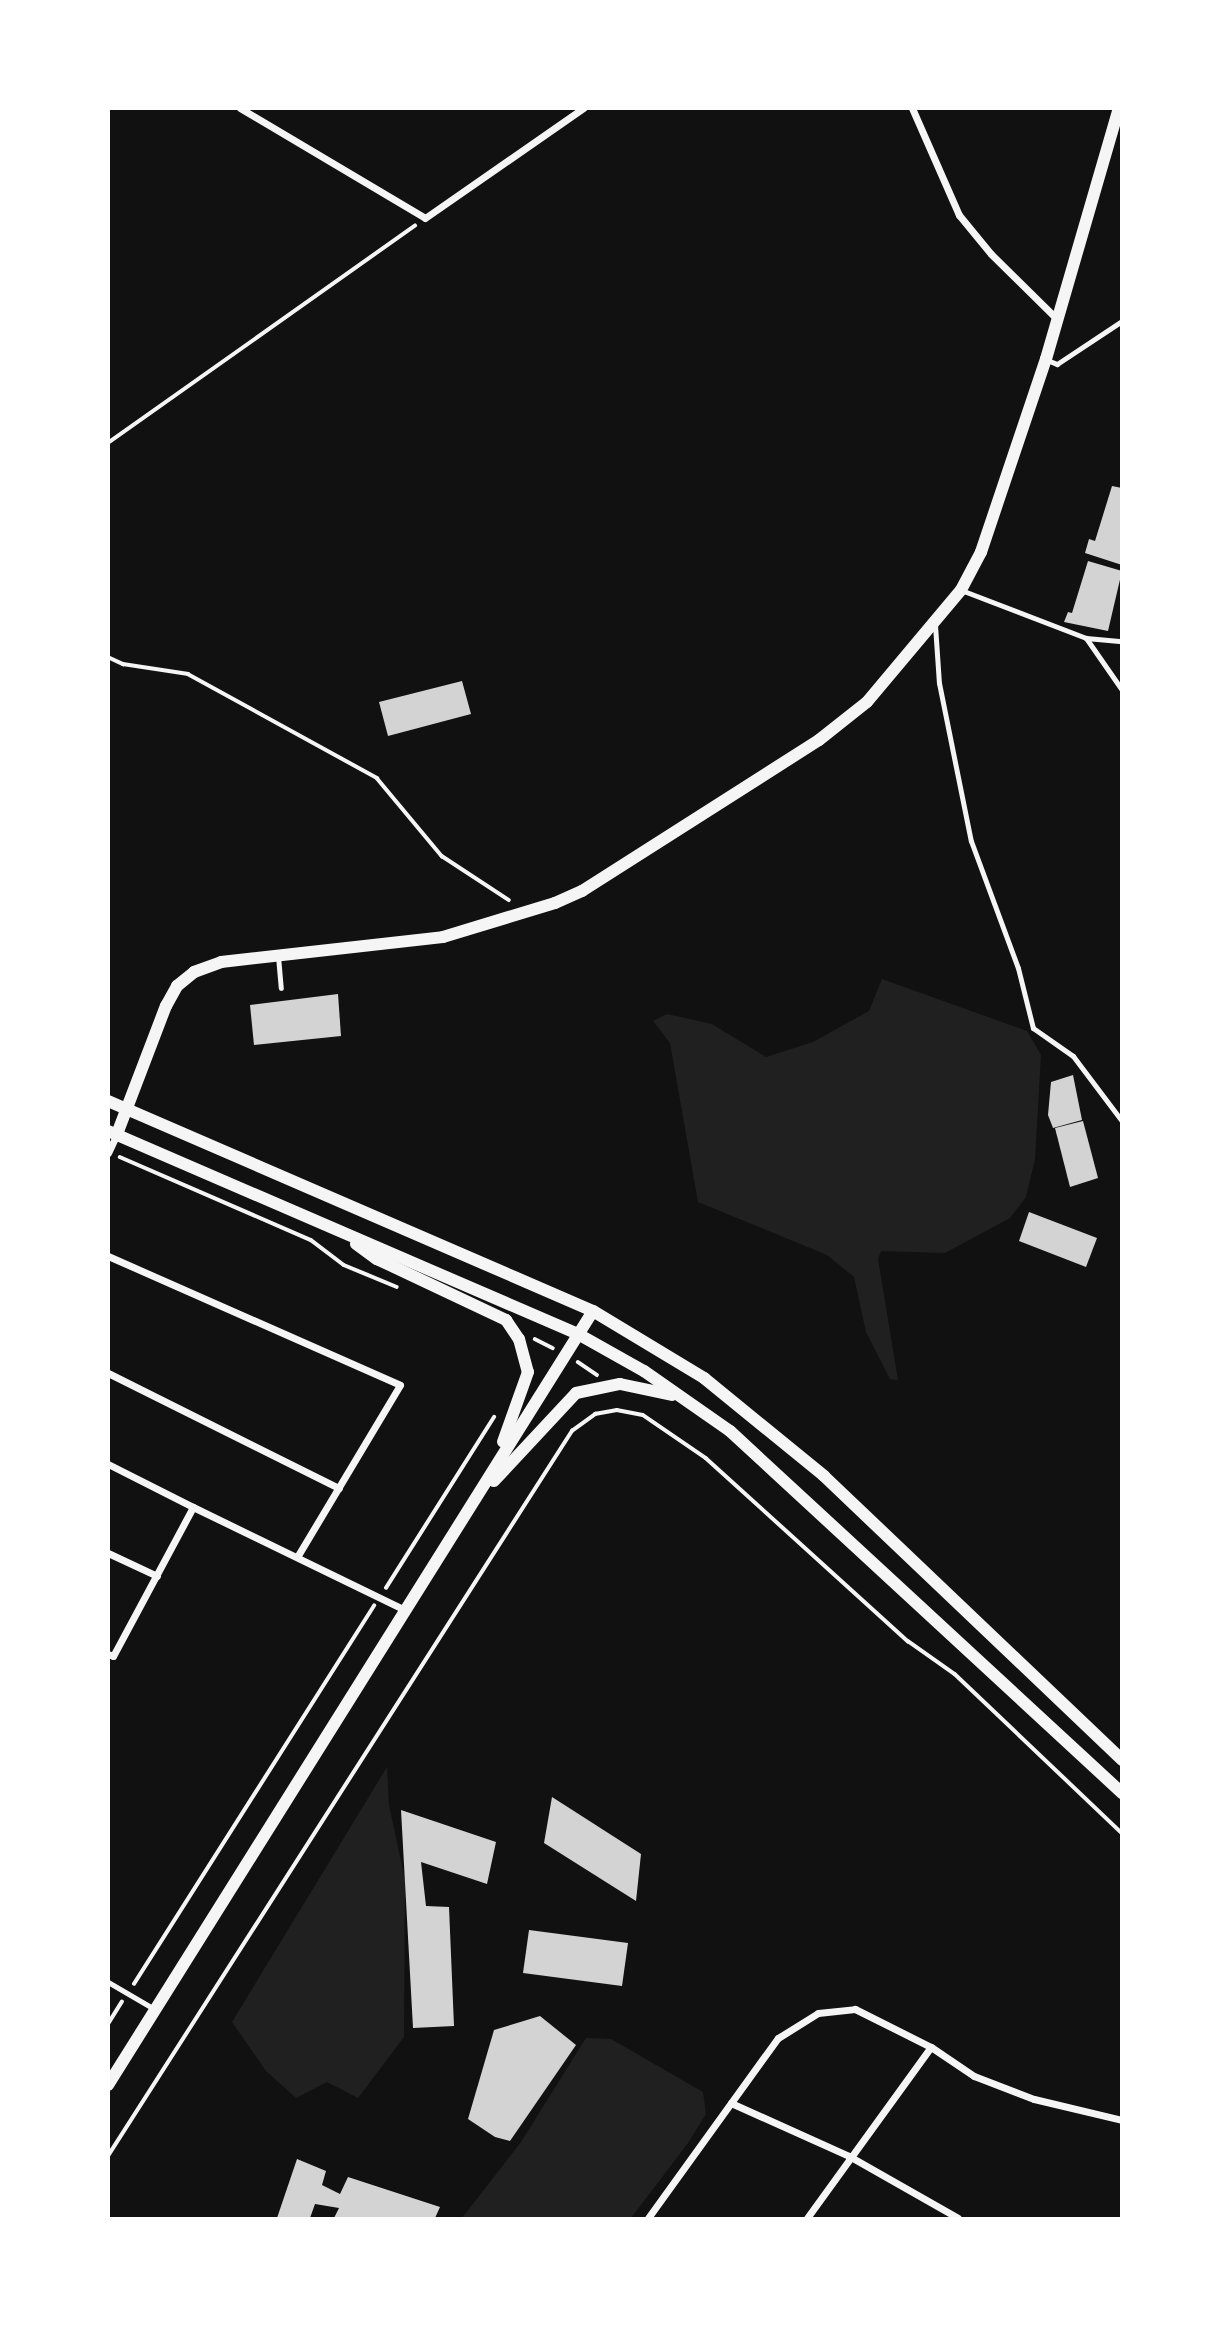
<!DOCTYPE html>
<html>
<head>
<meta charset="utf-8">
<style>
	body { margin:0 }
	#map { position:relative; width:1230px; height:2327px; overflow:hidden; background:#111; font-family:"Archivo Narrow",sans-serif }
	div>[style] { position:absolute }
	.green>* { inset:0; background:#202020 }
	.building>* { inset:0; background:#d3d3d3 }
	.path>* { height:3.5px; margin:-1.75px; padding:0 1.75px; transform-origin:1.75px; border-radius:1.75px; background:#f5f5f5 }
	.service>* { height:5px; margin:-2.5px; padding:0 2.5px; transform-origin:2.5px; border-radius:2.5px; background:#f5f5f5 }
	.minor>* { height:7px; margin:-3.5px; padding:0 3.5px; transform-origin:3.5px; border-radius:3.5px; background:#f5f5f5 }
	.tertiary>* { height:12px; margin:-6px; padding:0 6px; transform-origin:6px; border-radius:6px; background:#f5f5f5 }
	span { translate:-50% -50%; white-space:nowrap; text-align:center; line-height:1.15; -webkit-text-stroke:7px #fff; paint-order:stroke }
	.frame { position:absolute; inset:0; border:110px solid #fff; pointer-events:none }
</style>
</head>
<body>
<div id="map">
	<div class="green">
		<div style="clip-path:polygon(882px 979px,1027px 1031px,1041px 1055px,1035px 1159px,1026px 1197px,1010px 1218px,945px 1253px,881px 1251px,878px 1259px,898px 1380px,890px 1379px,866px 1332px,854px 1277px,827px 1255px,698px 1202px,670px 1043px,653px 1021px,667px 1014px,712px 1024px,766px 1057px,813px 1042px,869px 1011px)"></div>
		<div style="clip-path:polygon(387px 1767px,389px 1805px,405px 1880px,404px 2037px,358px 2098px,327px 2082px,296px 2098px,266px 2071px,232px 2022px)"></div>
		<div style="clip-path:polygon(586px 2038px,611px 2039px,703px 2092px,706px 2114px,688px 2143px,631px 2218px,462px 2218px,521px 2142px)"></div>
	</div>
	<div class="building">
		<div style="clip-path:polygon(1112px 486px,1122px 488px,1122px 565px,1085px 553px,1089px 539px,1095px 541px)"></div>
		<div style="clip-path:polygon(1088px 561px,1122px 571px,1108px 631px,1064px 622px,1068px 612px,1072px 613px)"></div>
		<div style="clip-path:polygon(462px 681px,471px 714px,388px 736px,379px 702px)"></div>
		<div style="clip-path:polygon(338px 994px,341px 1036px,254px 1045px,250px 1005px)"></div>
		<div style="clip-path:polygon(1073px 1075px,1082px 1120px,1053px 1128px,1048px 1115px,1051px 1082px)"></div>
		<div style="clip-path:polygon(1083px 1121px,1098px 1178px,1070px 1187px,1055px 1128px)"></div>
		<div style="clip-path:polygon(1029px 1212px,1097px 1238px,1086px 1267px,1019px 1241px)"></div>
		<div style="clip-path:polygon(552px 1797px,641px 1854px,636px 1901px,544px 1843px)"></div>
		<div style="clip-path:polygon(401px 1810px,496px 1842px,487px 1884px,421px 1862px,426px 1906px,449px 1907px,454px 2026px,413px 2028px)"></div>
		<div style="clip-path:polygon(529px 1930px,628px 1943px,622px 1986px,523px 1973px)"></div>
		<div style="clip-path:polygon(540px 2016px,576px 2045px,510px 2141px,495px 2137px,468px 2119px,494px 2030px)"></div>
		<div style="clip-path:polygon(297px 2159px,326px 2171px,322px 2185px,340px 2194px,348px 2177px,440px 2207px,435px 2218px,334px 2218px,339px 2208px,315px 2204px,310px 2218px,277px 2218px)"></div>
	</div>
	<div class="path">
		<div style="left:108px;top:443px;width:376px;rotate:-35.3deg"></div>
		<div style="left:108px;top:657px;width:17px;rotate:25deg"></div>
		<div style="left:123px;top:664px;width:66px;rotate:8.7deg"></div>
		<div style="left:188px;top:674px;width:216px;rotate:28.8deg"></div>
		<div style="left:377px;top:778px;width:102px;rotate:50.2deg"></div>
		<div style="left:442px;top:856px;width:80px;rotate:33.3deg"></div>
		<div style="left:120px;top:1157px;width:208px;rotate:23.5deg"></div>
		<div style="left:311px;top:1240px;width:41px;rotate:37.1deg"></div>
		<div style="left:344px;top:1265px;width:57px;rotate:22.5deg"></div>
		<div style="left:535px;top:1339px;width:20px;rotate:27deg"></div>
		<div style="left:578px;top:1362px;width:23px;rotate:34deg"></div>
		<div style="left:386px;top:1588px;width:202px;rotate:-57.7deg"></div>
		<div style="left:134px;top:1984px;width:448px;rotate:-57.6deg"></div>
		<div style="left:108px;top:2024px;width:26px;rotate:-58deg"></div>
		<div style="left:108px;top:2156px;width:861px;rotate:-57.38deg"></div>
		<div style="left:572px;top:1431px;width:29px;rotate:-36deg"></div>
		<div style="left:595px;top:1414px;width:22px;rotate:-10deg"></div>
		<div style="left:617px;top:1410px;width:26px;rotate:11deg"></div>
		<div style="left:643px;top:1415px;width:76px;rotate:34.3deg"></div>
		<div style="left:706px;top:1458px;width:273px;rotate:42.2deg"></div>
		<div style="left:908px;top:1641px;width:57px;rotate:35.1deg"></div>
		<div style="left:955px;top:1674px;width:231px;rotate:43.6deg"></div>
	</div>
	<div class="service">
		<div style="left:1047px;top:360px;width:11px;rotate:22deg"></div>
		<div style="left:1057px;top:364px;width:78px;rotate:-33.5deg"></div>
		<div style="left:961px;top:590px;width:134px;rotate:21deg"></div>
		<div style="left:1086px;top:638px;width:36px;rotate:5deg"></div>
		<div style="left:935px;top:625px;width:58px;rotate:86.1deg"></div>
		<div style="left:939px;top:683px;width:161px;rotate:78.6deg"></div>
		<div style="left:971px;top:841px;width:135px;rotate:69.7deg"></div>
		<div style="left:1018px;top:968px;width:62px;rotate:76deg"></div>
		<div style="left:1033px;top:1028px;width:49px;rotate:35deg"></div>
		<div style="left:1073px;top:1056px;width:81px;rotate:53deg"></div>
		<div style="left:1086px;top:638px;width:63px;rotate:55.3deg"></div>
		<div style="left:278px;top:956px;width:32px;rotate:85deg"></div>
		<div style="left:108px;top:1982px;width:56px;rotate:30.3deg"></div>
	</div>
	<div class="minor">
		<div style="left:240px;top:108px;width:215px;rotate:30.7deg"></div>
		<div style="left:425px;top:218px;width:193px;rotate:-34.8deg"></div>
		<div style="left:912px;top:108px;width:117px;rotate:66.3deg"></div>
		<div style="left:959px;top:215px;width:50px;rotate:50.6deg"></div>
		<div style="left:991px;top:254px;width:93px;rotate:44.6deg"></div>
		<div style="left:108px;top:1153px;width:21px;rotate:-65deg"></div>
		<div style="left:108px;top:1256px;width:319px;rotate:23.8deg"></div>
		<div style="left:400px;top:1385px;width:200px;rotate:120.9deg"></div>
		<div style="left:108px;top:1373px;width:258px;rotate:26.5deg"></div>
		<div style="left:108px;top:1464px;width:95px;rotate:26.8deg"></div>
		<div style="left:193px;top:1507px;width:169px;rotate:118.2deg"></div>
		<div style="left:113px;top:1656px;width:5px;rotate:-158deg"></div>
		<div style="left:193px;top:1507px;width:236px;rotate:25.9deg"></div>
		<div style="left:108px;top:1553px;width:54px;rotate:25.1deg"></div>
		<div style="left:731px;top:2103px;width:129px;rotate:24.2deg"></div>
		<div style="left:849px;top:2156px;width:125px;rotate:29.6deg"></div>
		<div style="left:648px;top:2218px;width:222px;rotate:-54.2deg"></div>
		<div style="left:778px;top:2038px;width:47px;rotate:-32deg"></div>
		<div style="left:818px;top:2013px;width:37px;rotate:-6deg"></div>
		<div style="left:855px;top:2009px;width:85px;rotate:26.6deg"></div>
		<div style="left:931px;top:2047px;width:52px;rotate:34deg"></div>
		<div style="left:974px;top:2076px;width:64px;rotate:21deg"></div>
		<div style="left:1034px;top:2099px;width:90px;rotate:13.4deg"></div>
		<div style="left:807px;top:2218px;width:211px;rotate:-54.1deg"></div>
	</div>
	<div class="tertiary">
		<div style="left:108px;top:1101px;width:529px;rotate:23.41deg"></div>
		<div style="left:593px;top:1311px;width:130px;rotate:31.1deg"></div>
		<div style="left:704px;top:1378px;width:155px;rotate:39.2deg"></div>
		<div style="left:824px;top:1476px;width:412px;rotate:43.6deg"></div>
		<div style="left:108px;top:1131px;width:512px;rotate:23.36deg"></div>
		<div style="left:578px;top:1334px;width:76px;rotate:29.3deg"></div>
		<div style="left:644px;top:1371px;width:105px;rotate:34.9deg"></div>
		<div style="left:730px;top:1431px;width:534px;rotate:42.72deg"></div>
		<div style="left:117px;top:1134px;width:137px;rotate:-69.1deg"></div>
		<div style="left:166px;top:1006px;width:23px;rotate:-61deg"></div>
		<div style="left:177px;top:986px;width:22px;rotate:-39deg"></div>
		<div style="left:194px;top:972px;width:29px;rotate:-20deg"></div>
		<div style="left:221px;top:962px;width:223px;rotate:-6.4deg"></div>
		<div style="left:443px;top:937px;width:117px;rotate:-16.9deg"></div>
		<div style="left:555px;top:903px;width:30px;rotate:-24deg"></div>
		<div style="left:582px;top:891px;width:281px;rotate:-32.5deg"></div>
		<div style="left:819px;top:740px;width:61px;rotate:-38.4deg"></div>
		<div style="left:867px;top:702px;width:146px;rotate:-50deg"></div>
		<div style="left:961px;top:590px;width:43px;rotate:-62.2deg"></div>
		<div style="left:981px;top:552px;width:204px;rotate:-71.4deg"></div>
		<div style="left:1046px;top:359px;width:261px;rotate:-73.8deg"></div>
		<div style="left:356px;top:1244px;width:26px;rotate:36deg"></div>
		<div style="left:377px;top:1259px;width:143px;rotate:25.3deg"></div>
		<div style="left:506px;top:1320px;width:23px;rotate:56deg"></div>
		<div style="left:519px;top:1339px;width:34px;rotate:75deg"></div>
		<div style="left:528px;top:1372px;width:74px;rotate:109.7deg"></div>
		<div style="left:494px;top:1481px;width:120px;rotate:-47deg"></div>
		<div style="left:576px;top:1393px;width:45px;rotate:-11.6deg"></div>
		<div style="left:620px;top:1384px;width:53px;rotate:11.9deg"></div>
		<div style="left:108px;top:2085px;width:913px;rotate:-57.93deg"></div>
	</div>
	<div class="frame"></div>
</div>
</body>
</html>
